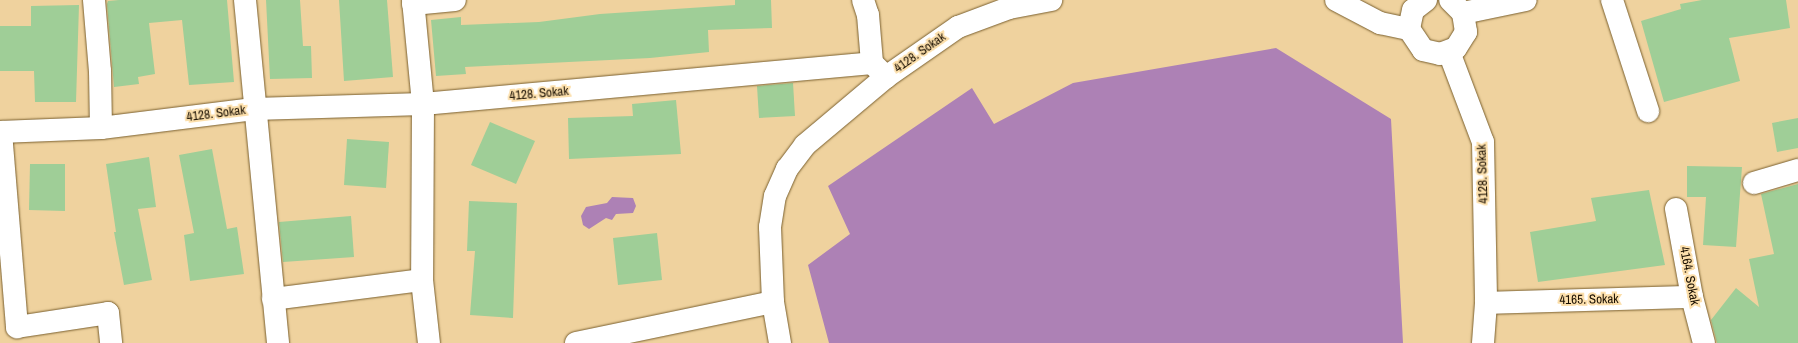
<!DOCTYPE html>
<html>
<head>
<meta charset="utf-8">
<style>
	body { margin:0 }
	#map { position:relative; width:1798px; height:343px; overflow:hidden; background:#efd29e; font-family:"Archivo Narrow",sans-serif }
	div>[style] { position:absolute }
	.water>* { inset:0; background:#ad81b5 }
	.building>* { inset:0; background:#9fce97 }
	.roads { filter:drop-shadow(0 0 1px #7a602f) drop-shadow(0 0 1px #7a602f) }
	.minor>* { height:22px; margin:-11px; padding:0 11px; transform-origin:11px; border-radius:11px; background:#fff }
	span { translate:-50% -50%; white-space:nowrap; text-align:center; line-height:1.15; -webkit-text-stroke:4px #fcdfab; paint-order:stroke }
	.street-label { font-size:13px; color:#180e00 }
</style>
</head>
<body>
<div id="map">
	<div class="water">
		<div style="clip-path:polygon(1276px 48px,1391px 119px,1403px 343px,829px 343px,808px 265px,850px 234px,828px 186px,972px 88px,994px 124px,1073px 83px)"></div>
		<div style="clip-path:polygon(612px 197px,633px 198px,636px 206px,633px 213px,616px 214px,612px 220px,606px 218px,589px 229px,583px 225px,581px 216px,586px 207px,607px 203px)"></div>
	</div>
	<div class="building">
		<div style="clip-path:polygon(119px 0,227px 0,234px 82px,189px 85px,182px 20px,149px 23px,155px 74px,138px 77px,139px 84px,114px 87px,107px 4px,108px 1px)"></div>
		<div style="clip-path:polygon(266px 0,300px 0,303px 46px,311px 46px,312px 78px,270px 79px)"></div>
		<div style="clip-path:polygon(339px 0,387px 0,393px 77px,344px 81px)"></div>
		<div style="clip-path:polygon(735px 0,771px 0,772px 28px,708px 30px,709px 52px,650px 58px,465px 67px,466px 74px,436px 76px,431px 20px,461px 17px,461px 25px,539px 22px,600px 14px,735px 5px)"></div>
		<div style="clip-path:polygon(1702px 0,1786px 0,1790px 28px,1729px 38px,1740px 81px,1664px 102px,1641px 21px,1681px 9px,1680px 4px)"></div>
		<div style="clip-path:polygon(79px 5px,76px 102px,35px 102px,34px 71px,0 71px,0 26px,31px 26px,31px 6px)"></div>
		<div style="clip-path:polygon(793px 83px,795px 116px,759px 118px,757px 86px)"></div>
		<div style="clip-path:polygon(676px 100px,681px 154px,569px 159px,568px 118px,633px 116px,632px 104px)"></div>
		<div style="clip-path:polygon(1798px 118px,1798px 148px,1777px 152px,1772px 123px)"></div>
		<div style="clip-path:polygon(490px 122px,535px 141px,516px 184px,471px 165px)"></div>
		<div style="clip-path:polygon(347px 139px,389px 142px,386px 188px,344px 185px)"></div>
		<div style="clip-path:polygon(212px 149px,227px 229px,237px 227px,244px 274px,190px 281px,184px 235px,194px 233px,179px 155px)"></div>
		<div style="clip-path:polygon(149px 157px,156px 207px,138px 209px,152px 280px,124px 285px,114px 232px,116px 232px,106px 164px)"></div>
		<div style="clip-path:polygon(30px 164px,65px 164px,65px 211px,29px 210px)"></div>
		<div style="clip-path:polygon(1687px 166px,1742px 167px,1736px 247px,1703px 245px,1706px 197px,1687px 197px)"></div>
		<div style="clip-path:polygon(1798px 184px,1798px 343px,1717px 343px,1711px 320px,1736px 288px,1759px 307px,1749px 259px,1774px 254px,1761px 194px)"></div>
		<div style="clip-path:polygon(1649px 190px,1665px 265px,1538px 282px,1530px 232px,1596px 221px,1591px 198px)"></div>
		<div style="clip-path:polygon(469px 201px,517px 203px,513px 318px,470px 315px,475px 251px,467px 251px)"></div>
		<div style="clip-path:polygon(351px 216px,354px 257px,283px 262px,279px 222px)"></div>
		<div style="clip-path:polygon(657px 233px,662px 280px,618px 285px,613px 238px)"></div>
	</div>
	<div class="roads">
		<div class="minor">
			<div style="left:94px;top:0;width:71px;rotate:85.2deg"></div>
			<div style="left:100px;top:71px;width:57px;rotate:89deg"></div>
			<div style="left:245px;top:0;width:345px;rotate:84.5deg"></div>
			<div style="left:413px;top:0;width:104px;rotate:84.5deg"></div>
			<div style="left:423px;top:104px;width:176px;rotate:90.3deg"></div>
			<div style="left:422px;top:280px;width:63px;rotate:83.7deg"></div>
			<div style="left:863px;top:0;width:16px;rotate:72deg"></div>
			<div style="left:868px;top:15px;width:48px;rotate:85.2deg"></div>
			<div style="left:1336px;top:0;width:50px;rotate:27.6deg"></div>
			<div style="left:1380px;top:23px;width:30px;rotate:12deg"></div>
			<div style="left:1426px;top:0;width:16px;rotate:142deg"></div>
			<div style="left:1413px;top:10px;width:19px;rotate:102deg"></div>
			<div style="left:1409px;top:29px;width:25px;rotate:56deg"></div>
			<div style="left:1423px;top:50px;width:17px;rotate:13deg"></div>
			<div style="left:1440px;top:54px;width:17px;rotate:-21deg"></div>
			<div style="left:1456px;top:48px;width:19px;rotate:-58deg"></div>
			<div style="left:1466px;top:32px;width:19px;rotate:-99deg"></div>
			<div style="left:1463px;top:13px;width:18px;rotate:-135deg"></div>
			<div style="left:1612px;top:0;width:117px;rotate:72deg"></div>
			<div style="left:413px;top:4px;width:42px;rotate:-5.4deg"></div>
			<div style="left:1463px;top:13px;width:64px;rotate:-11.7deg"></div>
			<div style="left:1449px;top:52px;width:96px;rotate:69.3deg"></div>
			<div style="left:1483px;top:142px;width:161px;rotate:88.9deg"></div>
			<div style="left:1486px;top:303px;width:40px;rotate:94.3deg"></div>
			<div style="left:0;top:132px;width:101px;rotate:-2.3deg"></div>
			<div style="left:101px;top:128px;width:154px;rotate:-7.1deg"></div>
			<div style="left:254px;top:109px;width:169px;rotate:-1.7deg"></div>
			<div style="left:423px;top:104px;width:451px;rotate:-5.2deg"></div>
			<div style="left:872px;top:63px;width:20px;rotate:45deg"></div>
			<div style="left:886px;top:77px;width:88px;rotate:-34.8deg"></div>
			<div style="left:958px;top:27px;width:54px;rotate:-20.4deg"></div>
			<div style="left:1009px;top:8px;width:43px;rotate:-10.8deg"></div>
			<div style="left:1px;top:132px;width:196px;rotate:85.3deg"></div>
			<div style="left:17px;top:327px;width:92px;rotate:-8.7deg"></div>
			<div style="left:108px;top:313px;width:30px;rotate:84deg"></div>
			<div style="left:1754px;top:183px;width:46px;rotate:-16.5deg"></div>
			<div style="left:1676px;top:209px;width:89px;rotate:79.7deg"></div>
			<div style="left:1692px;top:297px;width:48px;rotate:75.4deg"></div>
			<div style="left:273px;top:299px;width:150px;rotate:-7.3deg"></div>
			<div style="left:1486px;top:303px;width:206px;rotate:-1.7deg"></div>
			<div style="left:576px;top:343px;width:201px;rotate:-11.8deg"></div>
			<div style="left:780px;top:343px;width:42px;rotate:-99.7deg"></div>
			<div style="left:773px;top:302px;width:75px;rotate:-92.3deg"></div>
			<div style="left:770px;top:227px;width:31px;rotate:-81deg"></div>
			<div style="left:775px;top:196px;width:30px;rotate:-66deg"></div>
			<div style="left:787px;top:169px;width:30px;rotate:-53deg"></div>
			<div style="left:805px;top:145px;width:106px;rotate:-40deg"></div>
		</div>
	</div>
	<div class="street-label">
		<span style="left:920px;top:53px;rotate:-35deg">4128. Sokak</span>
		<span style="left:539px;top:94px;rotate:-5deg">4128. Sokak</span>
		<span style="left:216px;top:114px;rotate:-7deg">4128. Sokak</span>
		<span style="left:1483px;top:174px;rotate:-92deg">4128. Sokak</span>
		<span style="left:1689px;top:276px;rotate:79deg">4164. Sokak</span>
		<span style="left:1589px;top:300px;rotate:-1deg">4165. Sokak</span>
	</div>
</div>
</body>
</html>
